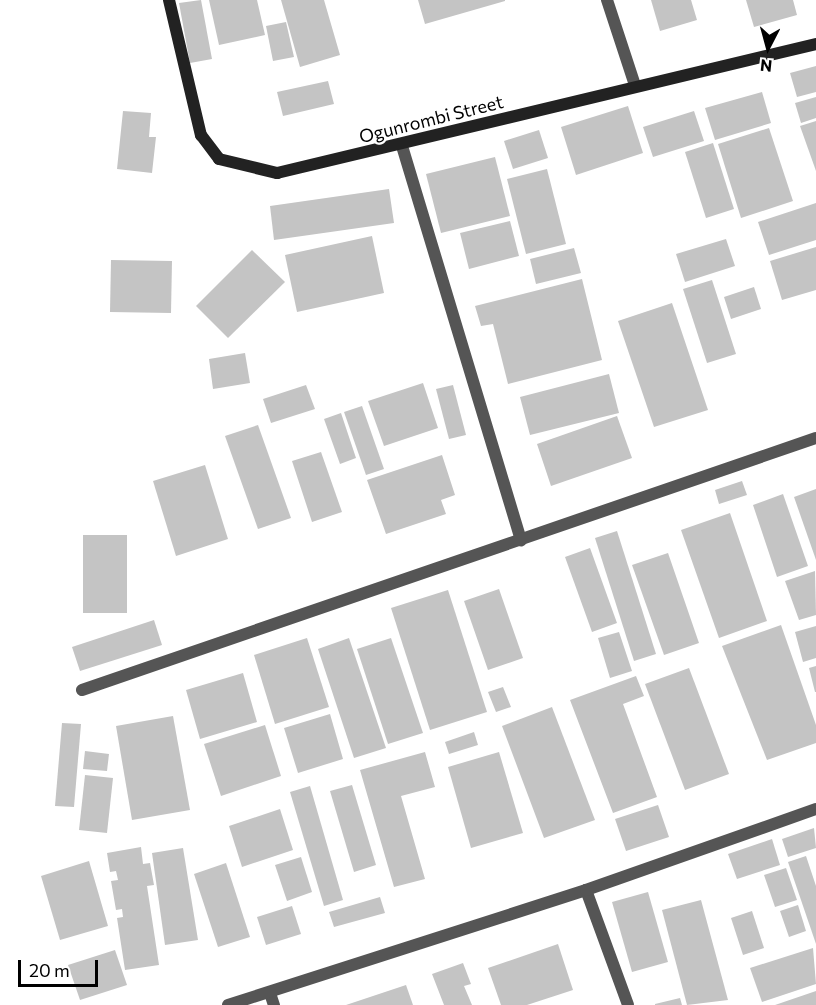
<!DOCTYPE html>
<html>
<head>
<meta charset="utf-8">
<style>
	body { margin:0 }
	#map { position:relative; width:816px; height:1005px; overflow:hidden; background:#fff; font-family:Commissioner,sans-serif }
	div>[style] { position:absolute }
	.building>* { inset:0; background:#c4c4c4 }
	.street>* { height:12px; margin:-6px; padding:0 6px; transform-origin:6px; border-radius:6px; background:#555 }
	.secondary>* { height:12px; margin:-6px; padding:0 6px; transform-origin:6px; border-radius:6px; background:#222 }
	span { translate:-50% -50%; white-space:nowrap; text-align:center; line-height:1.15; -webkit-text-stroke:4.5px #fff; paint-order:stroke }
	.street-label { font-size:18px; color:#000 }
	.north { position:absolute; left:738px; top:18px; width:60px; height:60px; -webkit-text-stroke:4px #fff; paint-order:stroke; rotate:186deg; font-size:16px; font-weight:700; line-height:24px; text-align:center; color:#000 }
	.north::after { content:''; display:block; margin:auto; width:21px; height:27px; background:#000; clip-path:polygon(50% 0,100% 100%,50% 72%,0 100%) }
	.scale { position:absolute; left:18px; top:960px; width:80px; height:27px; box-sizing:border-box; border:3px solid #000; border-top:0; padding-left:8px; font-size:18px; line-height:21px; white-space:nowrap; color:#000; -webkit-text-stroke:4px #fff; paint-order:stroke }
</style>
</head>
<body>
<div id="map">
	<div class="building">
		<div style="clip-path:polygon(201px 0,212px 59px,190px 63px,179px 3px)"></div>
		<div style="clip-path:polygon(209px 0,257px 0,265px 35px,219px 45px)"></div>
		<div style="clip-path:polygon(281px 0,324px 0,340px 55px,300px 67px)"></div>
		<div style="clip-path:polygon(418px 0,505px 0,505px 1px,425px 24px)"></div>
		<div style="clip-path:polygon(651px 0,691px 0,697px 20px,660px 31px)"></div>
		<div style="clip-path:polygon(746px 0,793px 0,797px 15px,754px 27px)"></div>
		<div style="clip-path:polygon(286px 22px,294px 57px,273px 61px,266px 26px)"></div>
		<div style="clip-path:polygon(816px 66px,816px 92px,797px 97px,790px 73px)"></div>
		<div style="clip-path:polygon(328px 81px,334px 104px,283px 116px,277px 92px)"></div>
		<div style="clip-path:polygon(762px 92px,771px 123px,715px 140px,705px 108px)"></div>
		<div style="clip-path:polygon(816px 97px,816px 118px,801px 123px,795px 103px)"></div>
		<div style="clip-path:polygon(628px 106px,643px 153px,576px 175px,561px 127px)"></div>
		<div style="clip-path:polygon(123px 111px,151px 113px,149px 137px,156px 137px,152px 173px,117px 169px)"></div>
		<div style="clip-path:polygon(694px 111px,704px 141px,653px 157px,643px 127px)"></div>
		<div style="clip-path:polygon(816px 121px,816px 171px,800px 126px)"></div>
		<div style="clip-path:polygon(769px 128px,793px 201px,741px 218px,718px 144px)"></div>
		<div style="clip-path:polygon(539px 130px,548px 158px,513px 169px,504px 141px)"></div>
		<div style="clip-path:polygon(713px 143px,734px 209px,706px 218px,685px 152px)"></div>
		<div style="clip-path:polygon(495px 157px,510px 216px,441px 233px,426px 174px)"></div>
		<div style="clip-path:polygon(547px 169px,566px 244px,526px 254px,507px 179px)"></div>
		<div style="clip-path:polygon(389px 189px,394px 223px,274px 240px,270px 206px)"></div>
		<div style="clip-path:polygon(816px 203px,816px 240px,769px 255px,758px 222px)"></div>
		<div style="clip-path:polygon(510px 221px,519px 256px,469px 269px,460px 233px)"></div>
		<div style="clip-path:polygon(372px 236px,384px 293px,297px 312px,285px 255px)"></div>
		<div style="clip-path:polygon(726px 239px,735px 266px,685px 282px,676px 254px)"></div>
		<div style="clip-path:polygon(816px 247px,816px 290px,782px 300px,770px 261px)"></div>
		<div style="clip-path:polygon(574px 248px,581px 273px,536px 284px,530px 259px)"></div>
		<div style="clip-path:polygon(252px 250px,285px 282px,228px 338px,196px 306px)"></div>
		<div style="clip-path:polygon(111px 260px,172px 261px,171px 313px,110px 312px)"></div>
		<div style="clip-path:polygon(582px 279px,602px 360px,508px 384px,493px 324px,481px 326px,475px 306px)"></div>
		<div style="clip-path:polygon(712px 280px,736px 354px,707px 363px,683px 289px)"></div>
		<div style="clip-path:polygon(754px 287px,761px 309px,731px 319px,724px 297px)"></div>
		<div style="clip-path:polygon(672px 303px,708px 410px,654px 427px,618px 321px)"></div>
		<div style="clip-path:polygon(245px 353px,250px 383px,213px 389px,209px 359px)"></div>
		<div style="clip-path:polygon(609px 374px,619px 413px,530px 435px,520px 397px)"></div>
		<div style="clip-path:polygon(423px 383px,438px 428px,384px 446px,368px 401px)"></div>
		<div style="clip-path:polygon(306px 385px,315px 409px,271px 423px,263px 399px)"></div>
		<div style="clip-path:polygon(453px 385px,466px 435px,449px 439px,436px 389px)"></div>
		<div style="clip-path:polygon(362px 406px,384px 469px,366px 475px,344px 412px)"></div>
		<div style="clip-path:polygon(341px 413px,356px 458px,340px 464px,324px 419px)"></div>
		<div style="clip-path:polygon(617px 416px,632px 458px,551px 486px,537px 444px)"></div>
		<div style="clip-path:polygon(258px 425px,291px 518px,258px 529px,225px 436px)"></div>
		<div style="clip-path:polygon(321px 452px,342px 512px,312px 522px,292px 461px)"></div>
		<div style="clip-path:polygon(442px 455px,455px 495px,441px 500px,446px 514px,386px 534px,367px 480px)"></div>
		<div style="clip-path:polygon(205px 465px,228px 539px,176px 556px,153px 481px)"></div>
		<div style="clip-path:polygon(742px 481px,747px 495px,719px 504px,715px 490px)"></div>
		<div style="clip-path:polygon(816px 489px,816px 560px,794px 497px)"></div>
		<div style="clip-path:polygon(783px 494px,808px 566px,777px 577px,753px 505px)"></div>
		<div style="clip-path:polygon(730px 513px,767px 621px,719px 638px,681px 530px)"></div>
		<div style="clip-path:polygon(617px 531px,656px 654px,634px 661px,595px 538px)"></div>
		<div style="clip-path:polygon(83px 535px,127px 535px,127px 613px,83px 613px)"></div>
		<div style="clip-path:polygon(590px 548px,617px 623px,592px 632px,565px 557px)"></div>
		<div style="clip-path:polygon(668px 553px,699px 643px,664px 655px,632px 565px)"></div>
		<div style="clip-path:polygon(815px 571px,816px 615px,799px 620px,785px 581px)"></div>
		<div style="clip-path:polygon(499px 589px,523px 658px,488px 670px,464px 601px)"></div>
		<div style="clip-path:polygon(448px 590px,487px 712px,430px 730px,391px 608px)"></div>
		<div style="clip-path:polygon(154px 620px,162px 645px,80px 671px,72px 647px)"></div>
		<div style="clip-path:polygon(781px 625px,816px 725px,816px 743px,767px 760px,722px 646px)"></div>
		<div style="clip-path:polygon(816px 626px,816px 658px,803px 662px,795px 632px)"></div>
		<div style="clip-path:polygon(619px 632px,632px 671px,610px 678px,598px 638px)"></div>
		<div style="clip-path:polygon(307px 638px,329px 707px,275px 724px,254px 655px)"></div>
		<div style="clip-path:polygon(349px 638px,386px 748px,354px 758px,318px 649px)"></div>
		<div style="clip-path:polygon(391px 638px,423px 733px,388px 744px,357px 649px)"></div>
		<div style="clip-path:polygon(816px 666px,816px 692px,815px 692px,809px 668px)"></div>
		<div style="clip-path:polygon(689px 668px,729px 774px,685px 790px,645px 684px)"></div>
		<div style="clip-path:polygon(243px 673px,257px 722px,200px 739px,186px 690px)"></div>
		<div style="clip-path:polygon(636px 676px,644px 696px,623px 704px,657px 797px,613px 813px,570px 700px)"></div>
		<div style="clip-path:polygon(503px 687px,511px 707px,496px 712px,488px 692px)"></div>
		<div style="clip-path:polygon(552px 707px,595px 820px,544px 838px,502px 726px)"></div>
		<div style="clip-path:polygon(330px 714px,343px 759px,298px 773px,284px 728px)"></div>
		<div style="clip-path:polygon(173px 716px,190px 810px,132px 820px,116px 726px)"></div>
		<div style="clip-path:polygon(62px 723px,81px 724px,74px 807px,55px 806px)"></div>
		<div style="clip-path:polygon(265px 725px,281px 776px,221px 796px,204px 744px)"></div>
		<div style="clip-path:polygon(474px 732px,478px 745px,449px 754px,445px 742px)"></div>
		<div style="clip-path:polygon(85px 751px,109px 754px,107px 771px,83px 769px)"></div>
		<div style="clip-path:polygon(425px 752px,435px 787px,401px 796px,425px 879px,394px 887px,360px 770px)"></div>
		<div style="clip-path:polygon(499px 752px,523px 833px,471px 848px,448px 767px)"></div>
		<div style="clip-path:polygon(85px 775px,113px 778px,107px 833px,79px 830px)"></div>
		<div style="clip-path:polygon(352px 785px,376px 865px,354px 872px,330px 791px)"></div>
		<div style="clip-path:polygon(310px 786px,343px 900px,324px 906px,290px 792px)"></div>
		<div style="clip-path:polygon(658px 805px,669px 837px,626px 851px,615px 819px)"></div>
		<div style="clip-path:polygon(280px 809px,293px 850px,242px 867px,229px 826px)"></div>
		<div style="clip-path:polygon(814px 828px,816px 848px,788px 857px,782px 839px)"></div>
		<div style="clip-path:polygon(772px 839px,780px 865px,737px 879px,728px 854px)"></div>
		<div style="clip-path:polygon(141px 847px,143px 864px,150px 863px,154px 885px,147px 886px,159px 965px,125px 970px,117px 918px,123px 917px,122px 909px,116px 910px,111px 881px,118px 880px,116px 871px,110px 872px,107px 853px)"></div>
		<div style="clip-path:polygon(183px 848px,198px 940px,165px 945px,152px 853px)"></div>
		<div style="clip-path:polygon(806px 856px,816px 886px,816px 944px,788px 862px)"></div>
		<div style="clip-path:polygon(301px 857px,312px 892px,287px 901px,275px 865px)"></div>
		<div style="clip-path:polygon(89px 861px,108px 926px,60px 940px,41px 876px)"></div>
		<div style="clip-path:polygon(226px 863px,250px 937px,218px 947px,194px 874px)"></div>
		<div style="clip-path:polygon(786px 868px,797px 900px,775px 907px,764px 875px)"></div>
		<div style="clip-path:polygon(648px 892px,668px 962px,632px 972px,612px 902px)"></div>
		<div style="clip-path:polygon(380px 897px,385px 913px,334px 927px,329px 912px)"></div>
		<div style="clip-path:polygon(701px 900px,728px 1000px,687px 1005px,662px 910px)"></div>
		<div style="clip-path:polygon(798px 905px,806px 931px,789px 937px,780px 911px)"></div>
		<div style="clip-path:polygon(292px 906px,301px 934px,266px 945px,257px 917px)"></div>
		<div style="clip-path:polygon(752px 911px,764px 948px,743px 955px,731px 918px)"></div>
		<div style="clip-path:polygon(558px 944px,573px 990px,527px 1005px,501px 1005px,488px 968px)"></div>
		<div style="clip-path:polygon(813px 948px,816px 984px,762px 1002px,750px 968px)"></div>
		<div style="clip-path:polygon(115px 950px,127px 985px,80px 1000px,68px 965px)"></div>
		<div style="clip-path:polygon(463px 963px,471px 984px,464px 986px,472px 1005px,444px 1005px,432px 974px)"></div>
		<div style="clip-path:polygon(406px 985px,413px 1005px,346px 1005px)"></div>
		<div style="clip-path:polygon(816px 991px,816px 1005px,775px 1005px)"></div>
		<div style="clip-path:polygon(680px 998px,682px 1005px,655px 1005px,655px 1004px)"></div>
	</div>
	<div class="street">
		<div style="left:607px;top:0;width:89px;rotate:71.8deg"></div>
		<div style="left:402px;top:146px;width:412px;rotate:73.2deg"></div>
		<div style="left:82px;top:690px;width:776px;rotate:-18.95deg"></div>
		<div style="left:586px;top:890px;width:122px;rotate:69.9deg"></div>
		<div style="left:270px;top:993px;width:13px;rotate:72deg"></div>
		<div style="left:228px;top:1005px;width:376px;rotate:-17.8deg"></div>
		<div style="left:586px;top:890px;width:244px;rotate:-19.4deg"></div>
	</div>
	<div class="secondary">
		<div style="left:169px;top:0;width:139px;rotate:76.7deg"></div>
		<div style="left:201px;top:135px;width:30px;rotate:53deg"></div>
		<div style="left:219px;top:159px;width:60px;rotate:13.6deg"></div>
		<div style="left:277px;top:173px;width:554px;rotate:-13.46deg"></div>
	</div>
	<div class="street-label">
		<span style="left:431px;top:119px;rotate:-14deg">Ogunrombi Street</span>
	</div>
	<div class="north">N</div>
	<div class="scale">20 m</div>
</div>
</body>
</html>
